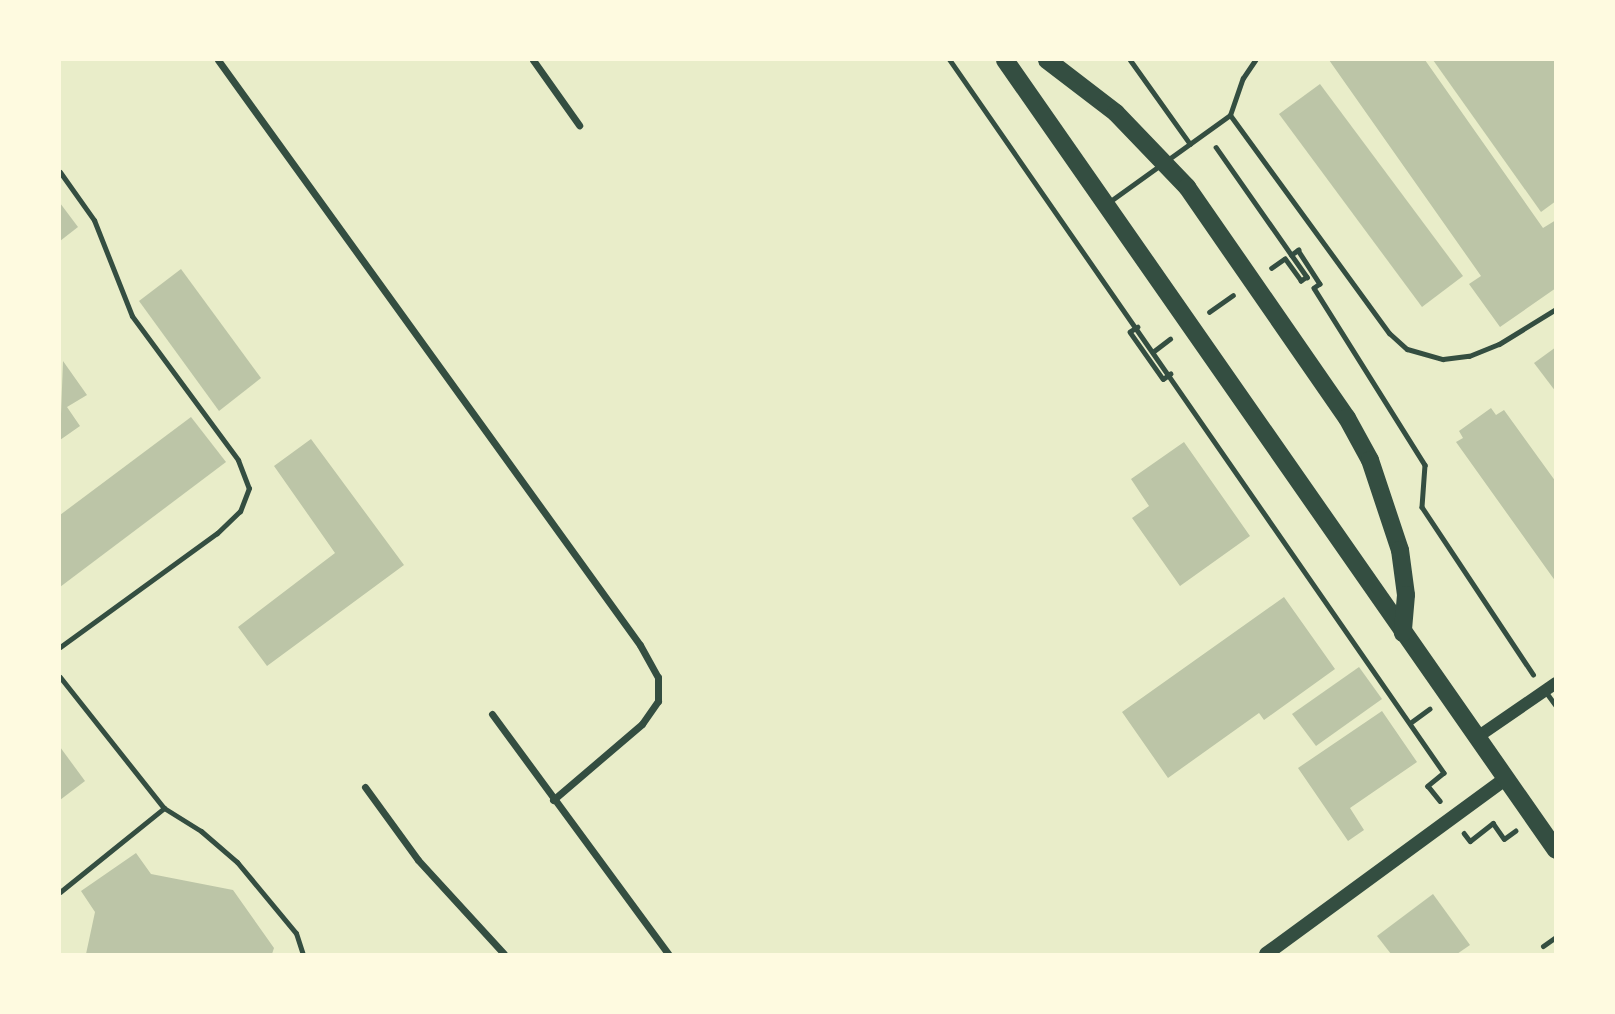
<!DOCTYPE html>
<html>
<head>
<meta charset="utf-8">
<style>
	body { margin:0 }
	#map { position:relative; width:1615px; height:1014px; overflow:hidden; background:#e9edc9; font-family:Lato,sans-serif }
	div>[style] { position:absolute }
	.building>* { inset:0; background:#bcc5a7 }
	.path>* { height:4.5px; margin:-2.25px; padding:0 2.25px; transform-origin:2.25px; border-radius:2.25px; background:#344e41 }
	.service>* { height:5px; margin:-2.5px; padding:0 2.5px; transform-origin:2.5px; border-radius:2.5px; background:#344e41 }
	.minor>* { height:7px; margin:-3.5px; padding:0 3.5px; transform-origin:3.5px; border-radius:3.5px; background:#344e41 }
	.tertiary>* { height:12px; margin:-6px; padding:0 6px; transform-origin:6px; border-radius:6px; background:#344e41 }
	.secondary>* { height:14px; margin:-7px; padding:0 7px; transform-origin:7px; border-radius:7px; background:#344e41 }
	.primary>* { height:18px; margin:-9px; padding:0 9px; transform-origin:9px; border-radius:9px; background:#344e41 }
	span { translate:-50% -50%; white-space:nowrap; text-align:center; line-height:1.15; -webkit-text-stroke:5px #fefae0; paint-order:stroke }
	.frame { position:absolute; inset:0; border:61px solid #fefae0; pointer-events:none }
</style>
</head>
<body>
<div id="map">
	<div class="building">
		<div style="clip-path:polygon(1329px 60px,1425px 60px,1543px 228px,1556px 220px,1556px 288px,1500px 327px,1469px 284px,1481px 276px)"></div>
		<div style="clip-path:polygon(1433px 60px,1556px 60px,1556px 201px,1541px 212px)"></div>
		<div style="clip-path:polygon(1320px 84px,1463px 276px,1422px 307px,1279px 114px)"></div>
		<div style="clip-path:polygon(60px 203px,78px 227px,60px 241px)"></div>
		<div style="clip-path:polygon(181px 269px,261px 378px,219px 411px,139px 301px)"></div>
		<div style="clip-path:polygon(1556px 347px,1556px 392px,1534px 363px)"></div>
		<div style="clip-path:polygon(63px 361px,87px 395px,67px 407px,80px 426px,60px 440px)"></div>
		<div style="clip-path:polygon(1491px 408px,1496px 415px,1504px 410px,1556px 482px,1556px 582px,1456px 442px,1463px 438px,1459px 431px)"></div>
		<div style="clip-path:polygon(191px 417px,226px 462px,60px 587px,60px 515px)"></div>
		<div style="clip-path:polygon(311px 439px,404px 565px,267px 666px,238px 627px,335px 553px,274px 466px)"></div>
		<div style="clip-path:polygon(1184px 442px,1250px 536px,1180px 586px,1132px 518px,1149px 506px,1131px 479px)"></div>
		<div style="clip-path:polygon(1284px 597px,1335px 669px,1264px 720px,1259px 713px,1168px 778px,1122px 712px)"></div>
		<div style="clip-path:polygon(1359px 667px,1382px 699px,1316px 746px,1292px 714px)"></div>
		<div style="clip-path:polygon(1382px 711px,1417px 762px,1350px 808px,1364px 830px,1348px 841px,1298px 768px)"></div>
		<div style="clip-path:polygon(60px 747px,85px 781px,60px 800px)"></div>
		<div style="clip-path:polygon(136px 853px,151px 874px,233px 890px,274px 948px,272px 954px,86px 954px,95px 912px,81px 891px)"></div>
		<div style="clip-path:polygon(1433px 894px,1470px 945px,1457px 954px,1391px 954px,1377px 936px)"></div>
	</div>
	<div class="path">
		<div style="left:950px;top:60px;width:867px;rotate:55.28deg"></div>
		<div style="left:1444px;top:773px;width:21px;rotate:141deg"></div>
		<div style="left:1428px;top:786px;width:19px;rotate:51deg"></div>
		<div style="left:1216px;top:147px;width:159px;rotate:55deg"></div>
		<div style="left:1307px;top:277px;width:7px;rotate:146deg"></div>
		<div style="left:1301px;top:281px;width:27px;rotate:-126deg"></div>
		<div style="left:1285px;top:259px;width:16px;rotate:145deg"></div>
		<div style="left:1291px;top:255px;width:9px;rotate:-36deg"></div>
		<div style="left:1298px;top:250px;width:40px;rotate:57.1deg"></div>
		<div style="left:1320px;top:284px;width:7px;rotate:146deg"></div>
		<div style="left:1314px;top:288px;width:209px;rotate:57.9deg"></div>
		<div style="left:1425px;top:465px;width:42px;rotate:94.1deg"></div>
		<div style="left:1422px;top:507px;width:201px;rotate:56.4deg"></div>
		<div style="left:1209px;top:312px;width:29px;rotate:-35deg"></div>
		<div style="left:1138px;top:327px;width:9px;rotate:148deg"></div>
		<div style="left:1130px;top:332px;width:57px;rotate:54.9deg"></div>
		<div style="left:1163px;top:379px;width:9px;rotate:-36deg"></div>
		<div style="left:1154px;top:351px;width:20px;rotate:-37deg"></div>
		<div style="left:1410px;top:723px;width:24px;rotate:-36deg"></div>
		<div style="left:1464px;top:833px;width:10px;rotate:53deg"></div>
		<div style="left:1470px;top:841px;width:29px;rotate:-38deg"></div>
		<div style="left:1493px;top:823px;width:19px;rotate:55deg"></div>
		<div style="left:1504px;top:839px;width:14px;rotate:-36deg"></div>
	</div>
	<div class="service">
		<div style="left:1130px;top:60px;width:103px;rotate:54.5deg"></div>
		<div style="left:1230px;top:115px;width:270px;rotate:53.9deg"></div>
		<div style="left:1389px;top:333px;width:24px;rotate:42deg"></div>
		<div style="left:1407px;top:349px;width:37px;rotate:16deg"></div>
		<div style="left:1443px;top:359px;width:26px;rotate:-7deg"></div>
		<div style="left:1469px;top:356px;width:32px;rotate:-22deg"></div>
		<div style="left:1499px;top:344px;width:67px;rotate:-31.6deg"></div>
		<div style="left:60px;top:172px;width:59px;rotate:54.7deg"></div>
		<div style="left:94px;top:220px;width:103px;rotate:68.4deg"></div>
		<div style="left:132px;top:316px;width:179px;rotate:53.6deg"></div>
		<div style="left:238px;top:460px;width:30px;rotate:69deg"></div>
		<div style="left:249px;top:488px;width:25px;rotate:111deg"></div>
		<div style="left:240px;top:511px;width:32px;rotate:136deg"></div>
		<div style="left:217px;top:533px;width:194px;rotate:144deg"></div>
		<div style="left:1109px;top:202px;width:149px;rotate:-35.7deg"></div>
		<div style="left:1230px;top:115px;width:39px;rotate:-71deg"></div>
		<div style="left:1243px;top:78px;width:22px;rotate:-56deg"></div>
		<div style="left:60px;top:677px;width:167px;rotate:51.6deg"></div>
		<div style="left:164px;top:808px;width:44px;rotate:31.9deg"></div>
		<div style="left:201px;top:831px;width:48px;rotate:40.7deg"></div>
		<div style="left:237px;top:862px;width:92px;rotate:50.3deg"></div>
		<div style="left:296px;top:933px;width:22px;rotate:72deg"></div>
		<div style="left:1545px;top:691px;width:19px;rotate:54deg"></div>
		<div style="left:60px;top:892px;width:134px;rotate:-38.9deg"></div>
		<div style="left:1543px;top:946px;width:16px;rotate:-35deg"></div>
	</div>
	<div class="minor">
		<div style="left:218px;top:60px;width:721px;rotate:54.19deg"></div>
		<div style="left:640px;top:645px;width:37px;rotate:61deg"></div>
		<div style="left:658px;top:677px;width:24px;rotate:90deg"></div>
		<div style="left:658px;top:701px;width:28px;rotate:125deg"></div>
		<div style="left:642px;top:724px;width:117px;rotate:139.5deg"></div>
		<div style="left:533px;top:60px;width:80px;rotate:54.7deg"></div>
		<div style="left:492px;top:714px;width:298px;rotate:53.7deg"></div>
		<div style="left:365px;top:787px;width:90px;rotate:54deg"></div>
		<div style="left:418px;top:860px;width:127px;rotate:47.5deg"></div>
	</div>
	<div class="tertiary">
		<div style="left:1476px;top:738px;width:97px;rotate:-34.5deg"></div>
	</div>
	<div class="secondary">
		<div style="left:1266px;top:954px;width:296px;rotate:-36.2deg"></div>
	</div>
	<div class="primary">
		<div style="left:1005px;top:60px;width:963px;rotate:55.11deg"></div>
		<div style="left:1047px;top:60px;width:87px;rotate:37.5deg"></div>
		<div style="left:1116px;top:113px;width:103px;rotate:46.2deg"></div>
		<div style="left:1187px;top:187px;width:281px;rotate:55.3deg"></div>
		<div style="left:1347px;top:418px;width:48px;rotate:61.3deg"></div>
		<div style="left:1370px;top:460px;width:95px;rotate:71.6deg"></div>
		<div style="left:1400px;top:550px;width:45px;rotate:82.4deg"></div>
		<div style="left:1406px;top:595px;width:38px;rotate:95deg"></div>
	</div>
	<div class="frame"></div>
</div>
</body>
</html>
